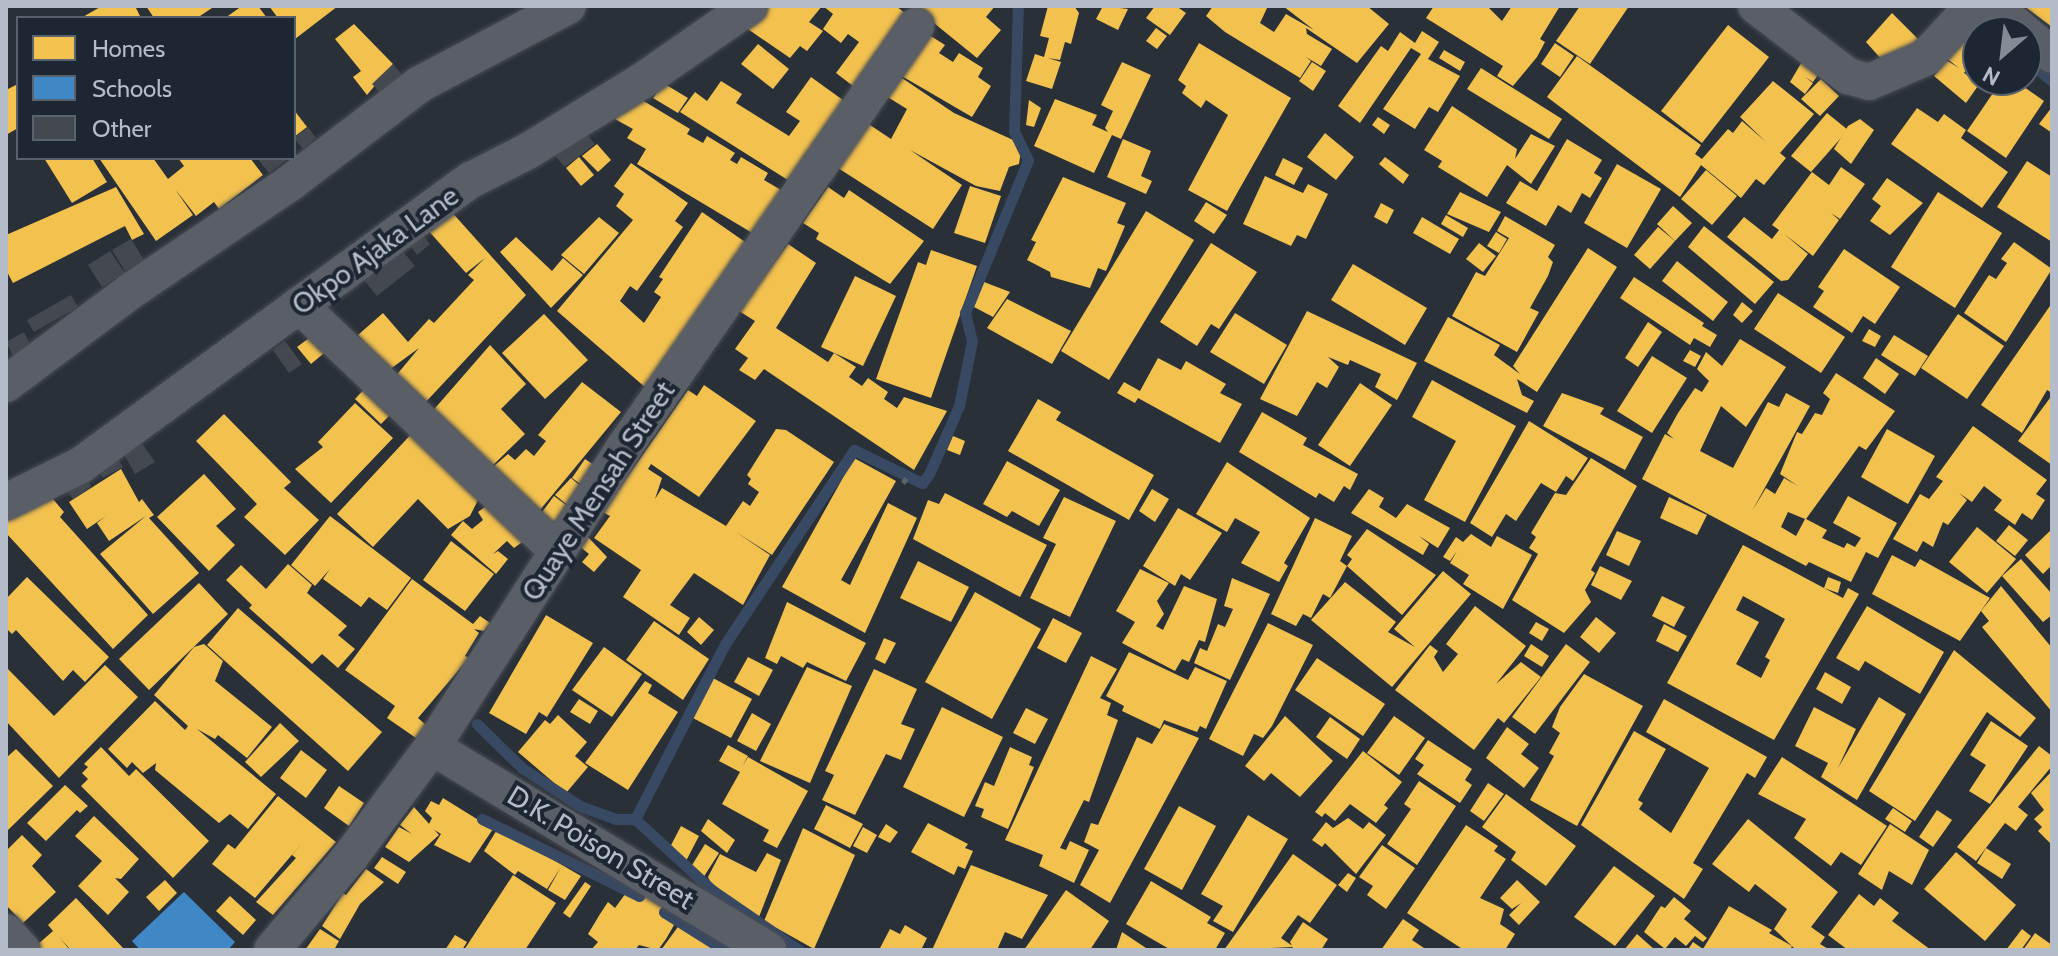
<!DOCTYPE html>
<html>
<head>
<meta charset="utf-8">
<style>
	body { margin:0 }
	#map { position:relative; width:2058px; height:956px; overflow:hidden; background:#2a3038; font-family:Cabin,sans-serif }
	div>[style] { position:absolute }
	.homes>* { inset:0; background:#f2c14e }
	.schools>* { inset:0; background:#3f88c5 }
	.stream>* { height:11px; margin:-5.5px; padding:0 5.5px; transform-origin:5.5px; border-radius:5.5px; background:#384963 }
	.building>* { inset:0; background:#444950 }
	.path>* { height:5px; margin-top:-2.5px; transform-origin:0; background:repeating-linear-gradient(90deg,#5d636a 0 6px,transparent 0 12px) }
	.roads { filter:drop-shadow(0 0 2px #484c53) drop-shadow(0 0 2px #484c53) }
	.street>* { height:36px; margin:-18px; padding:0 18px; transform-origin:18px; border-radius:18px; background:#5a5e66 }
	span { translate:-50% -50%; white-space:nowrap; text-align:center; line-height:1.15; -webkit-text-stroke:8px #1d2633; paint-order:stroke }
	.street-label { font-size:28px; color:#b4bcc9 }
	.frame { position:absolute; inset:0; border:8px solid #b4bcc9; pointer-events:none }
	.legend { position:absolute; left:16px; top:16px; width:280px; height:144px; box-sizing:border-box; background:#1d2633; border:2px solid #59626f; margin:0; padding:10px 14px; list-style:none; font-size:24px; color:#b4bcc9 }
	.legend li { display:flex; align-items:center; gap:16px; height:40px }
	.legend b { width:40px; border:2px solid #59626f }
	.north { position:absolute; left:1962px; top:16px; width:80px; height:80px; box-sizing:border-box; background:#1d2633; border:2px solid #59626f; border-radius:50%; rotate:208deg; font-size:22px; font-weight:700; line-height:32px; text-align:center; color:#b4bcc9 }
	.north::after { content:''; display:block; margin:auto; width:28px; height:36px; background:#848b96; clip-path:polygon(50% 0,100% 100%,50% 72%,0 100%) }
</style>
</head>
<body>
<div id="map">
	<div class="homes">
		<div style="clip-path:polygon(102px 6px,135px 6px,141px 18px,81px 18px)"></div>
		<div style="clip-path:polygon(146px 6px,215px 6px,197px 18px,154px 18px)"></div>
		<div style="clip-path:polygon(242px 6px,258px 6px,267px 18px,225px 18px)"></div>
		<div style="clip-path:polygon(269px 6px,338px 6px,295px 39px,294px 18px,278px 18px)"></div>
		<div style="clip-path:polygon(767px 6px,822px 6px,809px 22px,823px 31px,807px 51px,800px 46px,790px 58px,742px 25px)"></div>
		<div style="clip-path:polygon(823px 6px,896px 6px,910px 17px,857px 89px,836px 73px,859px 42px,848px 34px,841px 43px,823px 29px,833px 14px)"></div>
		<div style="clip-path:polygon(913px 6px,995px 6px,986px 17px,1001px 30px,977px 58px)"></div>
		<div style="clip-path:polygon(1048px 6px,1074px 6px,1079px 13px,1071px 44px,1065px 42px,1060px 60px,1048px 58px,1061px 62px,1052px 89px,1026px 81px,1035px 54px,1044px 57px,1049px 38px,1040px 36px)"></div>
		<div style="clip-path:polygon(1103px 6px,1128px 9px,1118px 30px,1096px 19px)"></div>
		<div style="clip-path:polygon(1155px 6px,1176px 6px,1186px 13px,1170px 35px,1146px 18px)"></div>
		<div style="clip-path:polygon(1213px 6px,1268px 6px,1260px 23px,1274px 32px,1286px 14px,1314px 30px,1283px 6px,1367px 6px,1389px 24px,1357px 63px,1306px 28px,1307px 34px,1332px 49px,1321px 66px,1306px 57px,1311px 61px,1300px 78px,1225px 32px,1206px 16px)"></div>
		<div style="clip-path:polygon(1434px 6px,1487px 6px,1502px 21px,1512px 6px,1560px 6px,1540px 39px,1545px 42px,1537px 57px,1513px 86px,1497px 76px,1503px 66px,1426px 18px)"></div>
		<div style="clip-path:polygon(1580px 6px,1629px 6px,1590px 64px,1556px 41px)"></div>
		<div style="clip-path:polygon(2024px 6px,2052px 6px,2052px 27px)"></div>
		<div style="clip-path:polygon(1892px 13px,1922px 43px,1883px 61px,1866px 42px)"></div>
		<div style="clip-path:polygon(354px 24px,393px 64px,367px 95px,353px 77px,361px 71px,335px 39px)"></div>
		<div style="clip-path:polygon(1728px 25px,1769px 57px,1702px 143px,1661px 111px)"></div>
		<div style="clip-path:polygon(1156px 28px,1167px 36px,1157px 49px,1146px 41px)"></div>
		<div style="clip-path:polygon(1422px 31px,1439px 42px,1428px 59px,1460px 76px,1438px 112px,1429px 107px,1415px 129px,1383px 109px,1421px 54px,1411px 48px,1360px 123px,1338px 106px,1381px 46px,1388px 51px,1400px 32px,1415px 43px)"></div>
		<div style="clip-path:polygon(926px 33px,945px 45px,939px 53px,953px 62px,959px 53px,983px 68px,978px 77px,991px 86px,972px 117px,900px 75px)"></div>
		<div style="clip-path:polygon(1960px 40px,1978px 53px,1964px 73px,1980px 83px,1966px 103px,1934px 76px,1946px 60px,1959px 68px,1946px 58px)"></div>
		<div style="clip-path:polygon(1199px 43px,1291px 98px,1227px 211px,1188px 190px,1228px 115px,1206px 100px,1201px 108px,1182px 93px,1186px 86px,1178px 80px)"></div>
		<div style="clip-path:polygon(1555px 43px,1574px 56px,1560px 77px,1541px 64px)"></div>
		<div style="clip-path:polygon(758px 44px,789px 69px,773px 89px,741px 64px)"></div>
		<div style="clip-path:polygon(1444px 50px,1465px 62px,1460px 71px,1439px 58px)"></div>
		<div style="clip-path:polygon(1577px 56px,1701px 145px,1695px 154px,1702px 159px,1728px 129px,1733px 133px,1742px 121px,1766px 142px,1740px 117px,1773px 81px,1814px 114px,1780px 153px,1786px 158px,1764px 185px,1756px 179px,1741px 198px,1701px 165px,1680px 197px,1547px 97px)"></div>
		<div style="clip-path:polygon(1803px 60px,1820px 72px,1813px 82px,1805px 77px,1813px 83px,1805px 94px,1790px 82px)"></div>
		<div style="clip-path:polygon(1122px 62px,1151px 75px,1121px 139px,1112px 135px,1094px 173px,1034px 146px,1055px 99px,1097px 115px,1092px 125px,1108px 132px,1105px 128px,1113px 111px,1101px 105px)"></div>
		<div style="clip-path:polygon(1312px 62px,1326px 71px,1313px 91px,1299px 81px)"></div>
		<div style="clip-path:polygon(1481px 68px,1562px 119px,1549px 139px,1467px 89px)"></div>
		<div style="clip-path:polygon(899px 76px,954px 113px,1022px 144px,1019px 164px,1009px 167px,1000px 191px,976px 186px,910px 150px,962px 185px,933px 229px,838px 168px,867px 123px,891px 139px,907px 109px,886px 96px)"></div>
		<div style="clip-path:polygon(811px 77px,847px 103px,799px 187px,680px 112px,695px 92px,707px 101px,721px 81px,742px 94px,736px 103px,789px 136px,800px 121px,786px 112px)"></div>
		<div style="clip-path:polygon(1821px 79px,1839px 96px,1820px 116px,1801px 99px)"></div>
		<div style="clip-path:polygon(2002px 80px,2014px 80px,2044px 101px,2006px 158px,1967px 131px)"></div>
		<div style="clip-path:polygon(663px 83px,688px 98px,678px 113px,653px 98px)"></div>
		<div style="clip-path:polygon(18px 84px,18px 128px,6px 135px,6px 90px)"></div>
		<div style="clip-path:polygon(637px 97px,690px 129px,687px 134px,703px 143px,707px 136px,735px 153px,730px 160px,737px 164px,741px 157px,768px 173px,764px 180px,781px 190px,754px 234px,637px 164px,646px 149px,627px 138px,633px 129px,615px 119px)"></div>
		<div style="clip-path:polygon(1029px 100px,1041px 108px,1034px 127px,1026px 125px)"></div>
		<div style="clip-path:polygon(1452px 106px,1517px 149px,1515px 159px,1531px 134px,1555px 146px,1531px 184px,1507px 165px,1487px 197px,1438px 167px,1442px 161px,1424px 150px)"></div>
		<div style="clip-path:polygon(2052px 107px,2052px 133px,2039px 124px)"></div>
		<div style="clip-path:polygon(1917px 108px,1938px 122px,1944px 114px,1966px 130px,1961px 138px,2008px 172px,1982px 208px,1891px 144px)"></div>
		<div style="clip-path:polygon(294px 110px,307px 127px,294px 137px)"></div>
		<div style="clip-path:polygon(1827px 113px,1848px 130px,1811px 172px,1791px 156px)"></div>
		<div style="clip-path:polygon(1378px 117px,1390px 125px,1384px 134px,1372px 125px)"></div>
		<div style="clip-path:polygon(1860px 119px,1874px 130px,1851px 164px,1834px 149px,1848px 126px)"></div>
		<div style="clip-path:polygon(1325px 133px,1354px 157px,1336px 180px,1307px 157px)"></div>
		<div style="clip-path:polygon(1123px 139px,1151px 151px,1141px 176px,1152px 181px,1146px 194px,1107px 177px)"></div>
		<div style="clip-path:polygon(1567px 139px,1602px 160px,1594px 173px,1602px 178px,1590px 198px,1582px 193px,1571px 213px,1558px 205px,1546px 226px,1506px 203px,1520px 181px,1537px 191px)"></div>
		<div style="clip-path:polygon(597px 144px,611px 160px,598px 172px,582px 156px)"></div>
		<div style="clip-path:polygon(579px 157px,594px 175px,581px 186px,566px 168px)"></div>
		<div style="clip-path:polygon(1385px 157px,1409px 175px,1403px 184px,1379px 164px)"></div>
		<div style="clip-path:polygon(44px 158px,92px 158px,107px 182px,72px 203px)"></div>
		<div style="clip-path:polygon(99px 158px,153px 158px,168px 179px,184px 166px,178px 158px,250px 158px,263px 175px,219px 209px,214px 202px,196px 216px,175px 189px,193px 215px,156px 241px)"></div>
		<div style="clip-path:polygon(1283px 158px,1303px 168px,1294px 185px,1275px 175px)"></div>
		<div style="clip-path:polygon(2027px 161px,2052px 177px,2052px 242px,1997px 207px)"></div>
		<div style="clip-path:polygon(631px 163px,688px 203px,675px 221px,683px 227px,637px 291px,630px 286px,620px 301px,644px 323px,661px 297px,654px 292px,663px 279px,659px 277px,702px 212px,748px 244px,646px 388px,557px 311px,633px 220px,616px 206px,624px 194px,614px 186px)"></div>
		<div style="clip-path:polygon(1617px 164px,1661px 189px,1627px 248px,1584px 223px)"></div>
		<div style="clip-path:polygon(1841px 167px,1865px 184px,1840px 219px,1831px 213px,1839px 220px,1813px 256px,1784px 234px,1808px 254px,1788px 280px,1781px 281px,1727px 237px,1744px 217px,1772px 239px,1779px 230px,1772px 225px,1812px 172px,1829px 185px)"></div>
		<div style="clip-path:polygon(1706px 170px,1737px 196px,1712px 225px,1681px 199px)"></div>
		<div style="clip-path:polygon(1265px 176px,1303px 193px,1308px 184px,1328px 194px,1306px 239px,1297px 235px,1291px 246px,1243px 224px)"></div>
		<div style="clip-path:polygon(1063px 177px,1126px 203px,1117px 223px,1125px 226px,1106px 271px,1098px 268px,1090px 288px,1051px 277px,1050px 272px,1027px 260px,1036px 242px,1031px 240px)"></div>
		<div style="clip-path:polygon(1887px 178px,1923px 203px,1890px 235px,1870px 221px,1881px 206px,1872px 199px)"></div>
		<div style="clip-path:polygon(970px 186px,1001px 196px,985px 243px,954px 233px)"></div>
		<div style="clip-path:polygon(116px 187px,144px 234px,132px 240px,125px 226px,13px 283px,6px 270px,6px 235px)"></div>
		<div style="clip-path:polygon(828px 187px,844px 198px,849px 190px,924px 241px,890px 284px,816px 239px,819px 233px,803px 223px)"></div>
		<div style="clip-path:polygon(1460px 192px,1501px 212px,1489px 232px,1447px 214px)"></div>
		<div style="clip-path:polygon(1938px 192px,2002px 233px,1955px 308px,1891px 267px)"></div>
		<div style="clip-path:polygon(1206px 202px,1227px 215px,1214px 234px,1194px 221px)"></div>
		<div style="clip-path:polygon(1381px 203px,1394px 210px,1387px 224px,1374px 217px)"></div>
		<div style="clip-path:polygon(1673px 206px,1692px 223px,1675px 241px,1657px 224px)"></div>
		<div style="clip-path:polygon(449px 209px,526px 295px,423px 405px,394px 378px,419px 348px,389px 370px,358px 335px,383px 313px,408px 342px,429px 319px,434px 323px,474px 280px,468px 275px,485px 258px,466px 273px,427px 229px)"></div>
		<div style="clip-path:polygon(1146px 211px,1194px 240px,1109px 380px,1061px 351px)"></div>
		<div style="clip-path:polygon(1446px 215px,1468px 228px,1463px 237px,1441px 224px)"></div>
		<div style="clip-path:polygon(1505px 216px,1555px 245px,1548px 257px,1553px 262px,1548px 276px,1530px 308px,1539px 312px,1517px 352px,1452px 316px,1476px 272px,1485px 276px,1509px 238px,1497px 231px)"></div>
		<div style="clip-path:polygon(599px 217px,619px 233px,584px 274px,561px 255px)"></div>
		<div style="clip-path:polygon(1422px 217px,1459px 239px,1450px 254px,1413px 233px)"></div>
		<div style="clip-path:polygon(1704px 226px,1774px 282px,1755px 304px,1688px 247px)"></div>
		<div style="clip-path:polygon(1658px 227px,1675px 241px,1650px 269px,1634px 255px)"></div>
		<div style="clip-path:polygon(1496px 232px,1507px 239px,1499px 253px,1487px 246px)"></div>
		<div style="clip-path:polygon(516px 237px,552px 271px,563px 258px,583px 275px,551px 308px,500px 252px)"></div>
		<div style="clip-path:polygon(2014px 242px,2052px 269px,2006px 342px,1964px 313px,1989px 275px,1996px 279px,2007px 263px,2001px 259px)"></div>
		<div style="clip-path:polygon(1211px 243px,1257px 272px,1219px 329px,1211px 324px,1197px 346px,1160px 322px)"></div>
		<div style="clip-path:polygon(1479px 243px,1496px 256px,1483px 272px,1466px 259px)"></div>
		<div style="clip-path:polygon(788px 244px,816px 263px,776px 328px,828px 362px,834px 353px,856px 367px,849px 377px,862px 386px,868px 378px,888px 392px,884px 399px,897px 408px,904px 397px,947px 411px,914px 470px,764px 369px,755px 380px,739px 370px,748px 358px,735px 349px,755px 321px,739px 311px)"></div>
		<div style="clip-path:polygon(1588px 248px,1617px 267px,1537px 392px,1517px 379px,1522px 395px,1534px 401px,1527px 413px,1424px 361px,1448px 317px,1500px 345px,1494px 355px,1520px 374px,1513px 366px)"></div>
		<div style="clip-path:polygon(1844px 249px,1900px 287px,1875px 324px,1863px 316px,1852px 333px,1813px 307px,1824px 291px,1818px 287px)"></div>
		<div style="clip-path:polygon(931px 250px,977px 266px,931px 398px,876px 379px,918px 262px,926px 265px)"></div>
		<div style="clip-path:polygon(1677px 261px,1728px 302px,1713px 321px,1662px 281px)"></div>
		<div style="clip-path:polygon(1353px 264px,1427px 308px,1405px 345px,1331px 300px)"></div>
		<div style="clip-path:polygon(855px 276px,896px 296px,863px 366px,821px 347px)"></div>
		<div style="clip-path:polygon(1634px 277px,1704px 323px,1702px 326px,1717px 335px,1710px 347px,1694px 338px,1690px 345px,1620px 298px)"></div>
		<div style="clip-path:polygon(984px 282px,1010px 292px,993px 317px,974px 307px)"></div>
		<div style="clip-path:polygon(1778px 293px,1845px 337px,1821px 373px,1754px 329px)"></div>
		<div style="clip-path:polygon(1007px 299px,1071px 331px,1052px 364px,987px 328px)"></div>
		<div style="clip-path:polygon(1742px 302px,1753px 311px,1742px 323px,1733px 315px)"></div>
		<div style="clip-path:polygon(2052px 303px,2052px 393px,2047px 390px,2022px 433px,1981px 405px)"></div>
		<div style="clip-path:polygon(1307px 311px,1417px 363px,1397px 400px,1375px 387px,1381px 374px,1350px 360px,1348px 365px,1328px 357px,1339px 367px,1327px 388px,1317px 382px,1297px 416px,1260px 399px)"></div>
		<div style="clip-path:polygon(1235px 313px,1287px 345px,1264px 384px,1210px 352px)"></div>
		<div style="clip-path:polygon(544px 314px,588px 360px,545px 399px,502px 353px)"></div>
		<div style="clip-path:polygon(1958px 314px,2004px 346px,1967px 399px,1921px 368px)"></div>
		<div style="clip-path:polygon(1648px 322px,1662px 332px,1638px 367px,1625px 358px)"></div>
		<div style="clip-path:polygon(1869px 329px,1881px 336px,1875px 347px,1862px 341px)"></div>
		<div style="clip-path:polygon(316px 333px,329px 349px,311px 364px,297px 347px)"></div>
		<div style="clip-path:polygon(1894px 335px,1928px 356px,1915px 376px,1881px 355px)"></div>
		<div style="clip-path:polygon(evenodd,1740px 339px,1786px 367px,1746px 427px,1721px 406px,1700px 451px,1733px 468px,1768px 402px,1779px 407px,1786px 393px,1810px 406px,1752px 511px,1766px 488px,1775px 494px,1784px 478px,1798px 486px,1780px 474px,1797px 432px,1802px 434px,1815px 413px,1822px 415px,1830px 399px,1823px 393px,1836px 373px,1895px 411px,1866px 450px,1859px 446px,1806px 519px,1827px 530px,1822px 538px,1844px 548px,1847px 543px,1855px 547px,1861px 538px,1833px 523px,1848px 496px,1897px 523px,1878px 558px,1866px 552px,1851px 582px,1809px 562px,1806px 566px,1642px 479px,1665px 434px,1674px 439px,1667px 433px,1678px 413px,1695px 388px,1702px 392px,1709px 381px,1697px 369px,1706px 352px,1722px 366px,1740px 339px,1788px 512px,1805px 519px,1796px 536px,1781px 527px,1788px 512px)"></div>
		<div style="clip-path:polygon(490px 345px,526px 384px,501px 409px,525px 434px,487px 471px,430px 414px)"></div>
		<div style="clip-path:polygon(1690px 350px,1701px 356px,1695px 367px,1683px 361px)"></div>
		<div style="clip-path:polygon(1652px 356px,1687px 378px,1652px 433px,1617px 411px)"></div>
		<div style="clip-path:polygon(1158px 358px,1181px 370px,1186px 361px,1226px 384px,1220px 393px,1242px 404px,1220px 443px,1138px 398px,1135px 403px,1117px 393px,1124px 382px,1140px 391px)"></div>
		<div style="clip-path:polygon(1876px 358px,1899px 374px,1885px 394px,1863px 378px)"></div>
		<div style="clip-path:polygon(1432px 380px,1516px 426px,1465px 522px,1424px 500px,1456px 441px,1412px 417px)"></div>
		<div style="clip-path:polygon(582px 382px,621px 412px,535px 516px,487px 472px,508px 454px,515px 460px,526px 449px,534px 456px,546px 441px,538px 435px)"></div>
		<div style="clip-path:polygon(1360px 383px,1392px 405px,1350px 466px,1318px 445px)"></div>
		<div style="clip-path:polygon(368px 385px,395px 410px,381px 424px,355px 399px)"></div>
		<div style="clip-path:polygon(704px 385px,756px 421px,699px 497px,651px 464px,648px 469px,662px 478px,655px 499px,662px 488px,726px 526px,743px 501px,750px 506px,759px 492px,748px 484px,751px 479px,747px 475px,776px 429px,786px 430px,834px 462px,772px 555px,736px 532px,770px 555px,743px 605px,694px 573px,670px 605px,690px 618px,679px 635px,623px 597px,641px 570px,594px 538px,610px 516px,603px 512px,688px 390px,697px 396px)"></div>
		<div style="clip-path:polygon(1562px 393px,1604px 408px,1600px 414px,1643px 437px,1625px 470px,1543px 426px)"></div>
		<div style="clip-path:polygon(2050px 398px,2052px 400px,2052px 465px,2018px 441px)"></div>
		<div style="clip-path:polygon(1038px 399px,1061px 412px,1056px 420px,1154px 475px,1129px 520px,1008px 451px)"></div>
		<div style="clip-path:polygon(355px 403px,393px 438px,331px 503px,295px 469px,323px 447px,318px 442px)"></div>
		<div style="clip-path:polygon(1262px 412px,1307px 438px,1303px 445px,1358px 474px,1350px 490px,1344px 486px,1334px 502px,1319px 493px,1316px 498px,1239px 452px)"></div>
		<div style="clip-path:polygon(224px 414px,291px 482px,284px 488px,319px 520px,285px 555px,244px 517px,257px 504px,196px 441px)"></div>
		<div style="clip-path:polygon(1529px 421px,1588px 458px,1573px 481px,1566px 476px,1556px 492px,1541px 483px,1516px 521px,1506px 514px,1492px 537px,1470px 523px)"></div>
		<div style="clip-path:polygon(1973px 426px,2047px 480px,2036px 494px,2045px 500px,2032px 520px,2022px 513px,2015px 525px,1994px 510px,2002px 500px,1984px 486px,1972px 502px,1959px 493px,1967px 500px,1948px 525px,1943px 522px,1933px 547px,1923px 541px,1917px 552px,1893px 539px,1920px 494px,1929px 499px,1943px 481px,1936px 477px)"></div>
		<div style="clip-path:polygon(1887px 429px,1935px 456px,1908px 504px,1861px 477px)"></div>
		<div style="clip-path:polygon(415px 430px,481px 494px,470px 516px,448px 529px,418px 499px,373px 547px,337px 514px)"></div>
		<div style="clip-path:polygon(953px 436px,965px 441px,960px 455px,947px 450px)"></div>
		<div style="clip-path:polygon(854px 458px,896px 481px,841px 580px,850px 585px,888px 503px,917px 518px,865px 633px,782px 587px)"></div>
		<div style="clip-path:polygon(1591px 458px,1637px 486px,1591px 570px,1595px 573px,1585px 590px,1591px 602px,1564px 633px,1512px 600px,1538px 554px,1529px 548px,1536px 537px,1531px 533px,1555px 493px,1566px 495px)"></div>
		<div style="clip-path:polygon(585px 459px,597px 467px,583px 486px,572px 478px)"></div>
		<div style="clip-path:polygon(1007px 461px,1060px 490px,1039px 526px,1012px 511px,1007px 517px,983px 504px)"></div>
		<div style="clip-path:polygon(1227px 462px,1310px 518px,1284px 563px,1288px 566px,1279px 582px,1241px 563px,1260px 532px,1235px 518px,1227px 532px,1196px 514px)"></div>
		<div style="clip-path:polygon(121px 469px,139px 502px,142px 499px,154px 515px,149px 518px,199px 573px,153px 614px,100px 554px,146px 516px,109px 541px,97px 523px,106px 516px,87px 529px,69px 502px)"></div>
		<div style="clip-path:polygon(204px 474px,236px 509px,216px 526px,235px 545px,209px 571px,157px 517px)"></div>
		<div style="clip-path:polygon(571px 478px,585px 490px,570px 507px,555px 495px)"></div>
		<div style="clip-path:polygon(1152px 489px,1169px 499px,1155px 522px,1139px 511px)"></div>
		<div style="clip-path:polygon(1369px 489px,1384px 498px,1379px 507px,1396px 518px,1407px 504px,1450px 528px,1438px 548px,1419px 536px,1429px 544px,1423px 555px,1351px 513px)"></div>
		<div style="clip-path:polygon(47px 492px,64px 512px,60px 517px,148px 615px,113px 649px,6px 533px,6px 520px)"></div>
		<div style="clip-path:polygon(945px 493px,1047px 545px,1020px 597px,913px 539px,928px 500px,939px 504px)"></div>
		<div style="clip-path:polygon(554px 496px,566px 505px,552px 530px,537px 519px)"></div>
		<div style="clip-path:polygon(1064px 497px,1116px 521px,1070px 617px,1030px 598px,1056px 544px,1043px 538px)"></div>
		<div style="clip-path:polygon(1669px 497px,1707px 515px,1697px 535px,1660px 518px)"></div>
		<div style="clip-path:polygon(493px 501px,525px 540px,514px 548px,507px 541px,493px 554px,498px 551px,508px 559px,496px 574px,451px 535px,463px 521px,472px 529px,483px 520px,478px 512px)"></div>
		<div style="clip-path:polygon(1178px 508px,1222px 533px,1190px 580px,1181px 574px,1175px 586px,1143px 566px)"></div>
		<div style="clip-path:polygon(330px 516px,411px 578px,387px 610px,369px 597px,361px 607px,323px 579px,330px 569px,315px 586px,291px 565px)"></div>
		<div style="clip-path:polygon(1315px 518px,1352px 536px,1340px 561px,1347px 566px,1352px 559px,1347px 555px,1367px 529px,1436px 575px,1402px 615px,1347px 566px,1330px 598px,1323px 594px,1311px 618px,1303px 614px,1296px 626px,1271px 614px)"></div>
		<div style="clip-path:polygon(2009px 525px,2028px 540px,2015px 556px,1996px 541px)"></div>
		<div style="clip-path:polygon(1977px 527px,2016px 559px,1987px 593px,1949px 562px)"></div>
		<div style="clip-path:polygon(2052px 529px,2052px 565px,2043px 574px,2025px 555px)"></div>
		<div style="clip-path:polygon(1617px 531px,1641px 541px,1629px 566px,1606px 555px)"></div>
		<div style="clip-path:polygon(1471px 534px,1491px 547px,1497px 536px,1532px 555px,1503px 609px,1463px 584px,1469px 575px,1450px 563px,1457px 551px,1450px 561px,1443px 557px,1456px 537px,1463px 542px)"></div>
		<div style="clip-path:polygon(586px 535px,607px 557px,594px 572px,582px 562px,589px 554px,578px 545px)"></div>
		<div style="clip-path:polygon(451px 541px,494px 574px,465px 611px,423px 580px)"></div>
		<div style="clip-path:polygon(evenodd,1743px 545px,1824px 588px,1828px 577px,1841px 582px,1838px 593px,1824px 588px,1843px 598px,1848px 588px,1859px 594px,1774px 740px,1667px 683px,1743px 545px,1743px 596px,1785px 619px,1765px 657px,1770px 660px,1761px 678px,1736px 664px,1759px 622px,1736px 610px,1743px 596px)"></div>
		<div style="clip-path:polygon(1892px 555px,1915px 567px,1920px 559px,1990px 598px,1960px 641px,1872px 594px)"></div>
		<div style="clip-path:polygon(2021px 559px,2052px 594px,2052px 615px,2043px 622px,2002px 576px)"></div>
		<div style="clip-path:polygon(918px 561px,969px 587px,951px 622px,900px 598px)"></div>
		<div style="clip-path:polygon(288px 564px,312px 585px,307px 593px,347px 626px,338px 635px,355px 649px,338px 668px,322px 654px,312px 664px,249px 608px,252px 605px,226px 580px,241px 565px,266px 589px)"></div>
		<div style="clip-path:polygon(1600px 566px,1632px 581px,1621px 600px,1591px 585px)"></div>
		<div style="clip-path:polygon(1140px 569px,1169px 583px,1157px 601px,1164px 614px,1156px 626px,1163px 630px,1184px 586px,1217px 599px,1205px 642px,1199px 640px,1189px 662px,1182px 659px,1175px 671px,1122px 643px,1135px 622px,1116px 611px)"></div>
		<div style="clip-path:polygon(1443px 571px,1471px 594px,1392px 687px,1311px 620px,1345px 582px,1396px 622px,1388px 632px,1415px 647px,1394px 629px)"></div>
		<div style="clip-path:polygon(27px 577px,109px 657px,85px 682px,73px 670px,63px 681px,16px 630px,12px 634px,6px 628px,6px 599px)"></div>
		<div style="clip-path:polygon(1232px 578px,1270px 594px,1230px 680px,1194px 663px,1200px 648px,1207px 651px,1218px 624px,1225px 627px,1233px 609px,1224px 606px)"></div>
		<div style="clip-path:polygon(412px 579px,473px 624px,480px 616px,490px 623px,484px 631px,474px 629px,479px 633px,465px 656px,469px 658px,418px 718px,426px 725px,416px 738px,387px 718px,395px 706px,345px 670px)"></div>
		<div style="clip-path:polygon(199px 583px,228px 614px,149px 690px,119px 659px)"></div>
		<div style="clip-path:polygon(2001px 586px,2052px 648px,2052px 712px,1982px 627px,1989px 621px,1981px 611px)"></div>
		<div style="clip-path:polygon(975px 592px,1041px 629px,992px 719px,925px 682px)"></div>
		<div style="clip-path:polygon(1662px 596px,1685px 607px,1674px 627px,1652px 616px)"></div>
		<div style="clip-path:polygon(787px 602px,866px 643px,846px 681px,807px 662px,803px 668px,781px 656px,777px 664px,765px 658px)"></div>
		<div style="clip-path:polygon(1475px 606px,1526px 646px,1496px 684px,1521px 662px,1541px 677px,1504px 723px,1498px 718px,1474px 750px,1395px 690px,1430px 645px,1438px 651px,1434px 657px,1443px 672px,1458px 654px,1446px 644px)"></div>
		<div style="clip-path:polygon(1867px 606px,1944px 652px,1920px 694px,1865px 661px,1859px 671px,1836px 658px)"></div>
		<div style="clip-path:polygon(238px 608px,382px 732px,348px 771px,207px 645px)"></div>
		<div style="clip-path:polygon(546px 615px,593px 643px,547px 717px,539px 712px,526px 734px,489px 713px)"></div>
		<div style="clip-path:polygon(699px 617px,714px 630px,701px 645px,687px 632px)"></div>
		<div style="clip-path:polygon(1596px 617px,1616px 633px,1599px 653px,1580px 637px)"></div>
		<div style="clip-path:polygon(1053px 618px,1082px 633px,1066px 663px,1037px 648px)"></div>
		<div style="clip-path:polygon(654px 621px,709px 659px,683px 700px,626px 660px)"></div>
		<div style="clip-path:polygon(1536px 622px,1549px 629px,1542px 641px,1529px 633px)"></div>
		<div style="clip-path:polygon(1268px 623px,1313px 645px,1272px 726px,1263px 738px,1254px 734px,1243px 756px,1209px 739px)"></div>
		<div style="clip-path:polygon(1664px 624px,1687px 636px,1678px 652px,1656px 641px)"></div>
		<div style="clip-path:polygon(884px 638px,896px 643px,885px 664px,875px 659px)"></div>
		<div style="clip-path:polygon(204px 644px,223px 661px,215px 681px,272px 727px,247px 758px,218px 735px,215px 739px,197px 729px,276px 794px,248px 829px,230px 814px,219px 823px,155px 770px,156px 763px,143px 773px,132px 762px,127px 768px,108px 749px,155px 701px,185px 730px,188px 726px,154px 695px,194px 647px)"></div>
		<div style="clip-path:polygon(1531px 644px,1549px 656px,1542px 667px,1524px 656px)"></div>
		<div style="clip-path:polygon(1566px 644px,1590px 662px,1535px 734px,1512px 717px)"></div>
		<div style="clip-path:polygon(604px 647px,642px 674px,612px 717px,572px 690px)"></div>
		<div style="clip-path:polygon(1954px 650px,2036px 718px,2020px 737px,1987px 712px,1915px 821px,1869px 791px)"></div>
		<div style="clip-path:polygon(1129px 652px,1188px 680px,1195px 667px,1227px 681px,1206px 729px,1200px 726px,1197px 732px,1164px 720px,1160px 729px,1122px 711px,1124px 706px,1106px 696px)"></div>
		<div style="clip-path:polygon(1091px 656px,1117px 669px,1100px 698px,1111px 703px,1107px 715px,1118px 720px,1089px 802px,1084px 800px,1060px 848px,1066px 850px,1070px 841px,1089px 850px,1074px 883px,1039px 866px,1043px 855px,1005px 840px)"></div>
		<div style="clip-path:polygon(748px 657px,773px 670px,759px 696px,734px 682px)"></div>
		<div style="clip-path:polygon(1317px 658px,1385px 704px,1363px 736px,1295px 690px)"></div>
		<div style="clip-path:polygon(105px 665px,138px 697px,59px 778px,6px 721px,6px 667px,54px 716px)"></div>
		<div style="clip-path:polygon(807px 667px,852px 686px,810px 783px,760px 761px)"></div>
		<div style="clip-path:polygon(874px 669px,917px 689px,901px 724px,915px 729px,901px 760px,886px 754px,855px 815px,822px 800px,834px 775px,825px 771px)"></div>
		<div style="clip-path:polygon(1825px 672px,1851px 687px,1842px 704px,1816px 689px)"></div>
		<div style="clip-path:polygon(1584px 674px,1643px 706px,1577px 826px,1530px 800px,1554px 756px,1549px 753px,1560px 733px,1552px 727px,1560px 707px)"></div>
		<div style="clip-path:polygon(711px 677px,752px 699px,731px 738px,689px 716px)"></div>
		<div style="clip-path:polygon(645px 681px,652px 685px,648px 693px,678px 712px,628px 790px,585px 763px)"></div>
		<div style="clip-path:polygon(1879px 697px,1906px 714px,1857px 800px,1821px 777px,1828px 763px,1795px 746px,1814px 707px,1856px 729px,1838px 768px)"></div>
		<div style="clip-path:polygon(579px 699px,598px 711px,590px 724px,570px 712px)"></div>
		<div style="clip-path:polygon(1664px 699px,1767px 757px,1755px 778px,1747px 773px,1693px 863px,1703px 869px,1684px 899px,1581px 825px,1634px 731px,1666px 749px,1638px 800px,1643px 803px,1639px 809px,1671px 833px,1709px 768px,1646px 732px)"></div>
		<div style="clip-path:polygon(942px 707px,1003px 737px,964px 817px,903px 787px)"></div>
		<div style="clip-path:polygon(1026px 708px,1048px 719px,1035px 744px,1013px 733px)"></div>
		<div style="clip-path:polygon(752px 713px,771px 724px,756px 751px,737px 741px)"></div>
		<div style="clip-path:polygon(558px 715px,587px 742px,575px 756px,588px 767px,566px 793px,518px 752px,545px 720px,550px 724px)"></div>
		<div style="clip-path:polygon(1285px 716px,1333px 761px,1300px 797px,1271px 773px,1264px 781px,1245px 766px)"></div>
		<div style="clip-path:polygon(1394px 716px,1425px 738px,1399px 775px,1367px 753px)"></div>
		<div style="clip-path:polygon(1330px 717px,1360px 739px,1347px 759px,1316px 737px)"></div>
		<div style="clip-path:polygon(1991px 721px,2028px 746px,1990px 804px,1969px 791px,1986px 765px,1970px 755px)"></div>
		<div style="clip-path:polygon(280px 723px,299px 741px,261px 777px,245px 762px)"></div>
		<div style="clip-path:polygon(1164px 724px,1199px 738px,1110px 903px,1080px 885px,1099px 850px,1084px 842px,1091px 823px,1098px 825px,1137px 737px,1152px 744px)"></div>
		<div style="clip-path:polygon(1507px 727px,1529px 744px,1521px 754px,1539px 768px,1524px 788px,1486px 758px)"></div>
		<div style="clip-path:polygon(1428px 740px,1472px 769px,1465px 780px,1472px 785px,1460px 803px,1417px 774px,1424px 765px,1415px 759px)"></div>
		<div style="clip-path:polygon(728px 745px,748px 756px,742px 767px,748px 757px,808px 791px,777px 848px,763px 841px,769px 830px,722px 804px,740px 772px,719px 761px)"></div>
		<div style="clip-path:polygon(2039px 746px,2052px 756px,2052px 766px,2018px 807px,2028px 815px,2016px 831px,2005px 823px,1976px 861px,1957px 847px)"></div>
		<div style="clip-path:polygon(101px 747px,129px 776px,136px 769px,209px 841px,173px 878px,81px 786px,88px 779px,82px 773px,88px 767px,84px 764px)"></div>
		<div style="clip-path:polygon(1010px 747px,1032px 757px,1029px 765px,1034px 767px,1008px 829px,981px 817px,984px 809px,975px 806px,985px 782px,994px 786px)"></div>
		<div style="clip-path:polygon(16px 749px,53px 786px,6px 832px,6px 758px)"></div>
		<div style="clip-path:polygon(301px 750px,327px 770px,306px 798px,280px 778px)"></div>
		<div style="clip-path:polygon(1363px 751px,1402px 782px,1384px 805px,1388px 808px,1376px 823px,1350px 804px,1335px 821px,1325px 813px,1322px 817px,1315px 812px)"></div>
		<div style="clip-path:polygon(1782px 757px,1887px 826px,1861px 865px,1841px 852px,1831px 866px,1794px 838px,1806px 819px,1758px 794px)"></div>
		<div style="clip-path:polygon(2052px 771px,2052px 842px,2050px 843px,2038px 831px,2042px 827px,2034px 819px,2044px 810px,2031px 793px)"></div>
		<div style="clip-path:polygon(1419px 781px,1456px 806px,1417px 865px,1387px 844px,1411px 809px,1404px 804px)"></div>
		<div style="clip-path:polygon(1488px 783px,1504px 794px,1484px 821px,1470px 811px)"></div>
		<div style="clip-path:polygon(65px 785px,88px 806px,80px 813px,77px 810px,46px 841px,27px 823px)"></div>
		<div style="clip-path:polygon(339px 786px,364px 803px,349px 826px,324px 808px)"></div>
		<div style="clip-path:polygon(1506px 794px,1576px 846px,1546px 886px,1511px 860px,1516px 852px,1482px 827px)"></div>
		<div style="clip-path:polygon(278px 796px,336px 842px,273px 915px,256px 902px,296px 858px,292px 855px,302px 843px,255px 898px,212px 864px,228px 844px,235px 849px)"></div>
		<div style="clip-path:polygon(443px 798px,493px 829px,470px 863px,434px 845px,441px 834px,428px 826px,432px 818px,425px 811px,431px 801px,439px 805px)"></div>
		<div style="clip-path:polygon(826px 805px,863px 824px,850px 848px,814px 829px)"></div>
		<div style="clip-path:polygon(1179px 806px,1216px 826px,1182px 890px,1144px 869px)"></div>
		<div style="clip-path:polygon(414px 807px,439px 835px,409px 862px,385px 847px,399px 827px,412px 834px,400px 825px)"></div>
		<div style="clip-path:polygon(1893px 808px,1912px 821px,1905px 832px,1885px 819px)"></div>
		<div style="clip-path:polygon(1937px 810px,1952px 820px,1933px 847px,1919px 837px)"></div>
		<div style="clip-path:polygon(1248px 815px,1288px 839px,1233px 932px,1213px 921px,1223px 906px,1201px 894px)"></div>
		<div style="clip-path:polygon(94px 816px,139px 859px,121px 879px,115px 878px,129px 892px,108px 915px,78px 886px,102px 861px,75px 836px)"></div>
		<div style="clip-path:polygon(1348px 818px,1363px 829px,1369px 822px,1386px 835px,1356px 874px,1325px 843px,1322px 847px,1312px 840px,1326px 822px,1333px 828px)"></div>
		<div style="clip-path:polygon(708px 819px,735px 840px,727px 853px,701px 831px)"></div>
		<div style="clip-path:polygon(1748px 819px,1838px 892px,1811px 927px,1825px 937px,1820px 944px,1830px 950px,1796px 950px,1774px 929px,1787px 909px,1755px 884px,1749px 892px,1712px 864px)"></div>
		<div style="clip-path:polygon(928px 823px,968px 844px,965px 848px,973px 851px,965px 869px,958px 866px,954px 875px,911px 852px)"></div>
		<div style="clip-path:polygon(886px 824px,898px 832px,890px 843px,878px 837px)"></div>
		<div style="clip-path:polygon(1890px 824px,1929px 850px,1912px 885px,1889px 871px,1882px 890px,1858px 874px)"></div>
		<div style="clip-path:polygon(1466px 825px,1498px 846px,1494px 851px,1506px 859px,1480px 898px,1504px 909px,1500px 924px,1515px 934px,1505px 950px,1464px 950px,1407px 913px)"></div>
		<div style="clip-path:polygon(681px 826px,699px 836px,686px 861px,668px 851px)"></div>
		<div style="clip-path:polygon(863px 827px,877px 835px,867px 853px,853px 846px)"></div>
		<div style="clip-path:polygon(498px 828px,581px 876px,565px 900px,548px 890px,561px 867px,547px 889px,518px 871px,515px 875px,484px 851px)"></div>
		<div style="clip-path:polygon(803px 828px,855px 855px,814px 949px,764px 921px)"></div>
		<div style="clip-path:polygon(22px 835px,42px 855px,32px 866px,56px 892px,23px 923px,6px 905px,6px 851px)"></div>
		<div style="clip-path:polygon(705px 844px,719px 853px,703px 878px,689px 870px)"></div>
		<div style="clip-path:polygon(1382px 845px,1415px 868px,1386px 909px,1367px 895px,1373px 886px,1359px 877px)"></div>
		<div style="clip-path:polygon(1986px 848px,2011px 864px,2002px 879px,1977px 863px)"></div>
		<div style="clip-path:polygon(1956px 852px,2016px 905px,1985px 941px,1924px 889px)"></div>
		<div style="clip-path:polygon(767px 853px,781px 860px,759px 917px,713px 887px,708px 877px,720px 854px,756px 872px)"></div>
		<div style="clip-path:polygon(1293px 854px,1337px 885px,1310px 923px,1298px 915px,1281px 938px,1294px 947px,1224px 950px)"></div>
		<div style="clip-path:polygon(382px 857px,406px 872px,398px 884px,374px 868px)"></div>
		<div style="clip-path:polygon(971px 865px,1048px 895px,1022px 939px,1005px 932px,997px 950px,932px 950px)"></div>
		<div style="clip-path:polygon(1614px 866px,1655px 896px,1615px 946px,1574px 917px)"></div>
		<div style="clip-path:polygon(366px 869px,384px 882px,360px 904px,340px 939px,322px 926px,343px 893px,346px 895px)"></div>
		<div style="clip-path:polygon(1348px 873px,1356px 878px,1347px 892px,1338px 885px)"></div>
		<div style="clip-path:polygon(513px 875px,556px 903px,525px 950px,464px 950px)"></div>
		<div style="clip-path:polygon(165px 880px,177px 893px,159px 911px,146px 897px)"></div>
		<div style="clip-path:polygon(1517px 880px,1540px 902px,1519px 925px,1509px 915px,1521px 903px,1512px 909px,1500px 898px)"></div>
		<div style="clip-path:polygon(1151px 881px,1211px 917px,1207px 923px,1225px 933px,1215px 950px,1171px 950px,1126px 924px)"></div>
		<div style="clip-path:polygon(585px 882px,591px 886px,570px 918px,563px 913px)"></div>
		<div style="clip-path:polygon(631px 886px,678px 918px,666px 939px,658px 950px,639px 945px,635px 950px,591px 950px,598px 942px,588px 934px,600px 914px,608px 902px,615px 908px)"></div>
		<div style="clip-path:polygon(1066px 890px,1109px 921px,1090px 950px,1024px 950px)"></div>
		<div style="clip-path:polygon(1859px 894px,1874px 906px,1880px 898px,1899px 913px,1892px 921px,1931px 950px,1848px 950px,1828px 935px)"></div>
		<div style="clip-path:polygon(230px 896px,256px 920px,243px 935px,216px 911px)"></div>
		<div style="clip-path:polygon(1674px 897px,1691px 911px,1684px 919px,1707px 938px,1703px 942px,1695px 936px,1686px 946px,1675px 937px,1665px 949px,1644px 932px,1661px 906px,1665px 908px)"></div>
		<div style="clip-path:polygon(76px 898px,123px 948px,120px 950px,71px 950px,59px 937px,70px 950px,42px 950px,37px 945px,53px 931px,48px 925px)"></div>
		<div style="clip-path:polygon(1729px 906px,1772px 930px,1769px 933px,1792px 946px,1790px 950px,1691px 950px,1689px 948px,1693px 942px,1703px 949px)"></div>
		<div style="clip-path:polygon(1403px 919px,1419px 930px,1412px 940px,1427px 950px,1381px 950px)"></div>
		<div style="clip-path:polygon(1303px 922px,1328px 939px,1321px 950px,1294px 950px,1290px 942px)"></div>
		<div style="clip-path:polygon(680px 924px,719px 950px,661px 950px)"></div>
		<div style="clip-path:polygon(905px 925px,927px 938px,921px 950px,879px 950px,890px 929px,900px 934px)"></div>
		<div style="clip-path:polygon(320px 929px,339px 941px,334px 950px,305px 950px)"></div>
		<div style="clip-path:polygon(2022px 929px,2031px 936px,2021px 950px,2006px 950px)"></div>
		<div style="clip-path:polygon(1122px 932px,1149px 950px,1116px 950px)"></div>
		<div style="clip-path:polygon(2035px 933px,2052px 945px,2052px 950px,2023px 950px)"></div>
		<div style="clip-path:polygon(1637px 934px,1655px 950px,1624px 950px)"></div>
		<div style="clip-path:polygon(455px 935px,467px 942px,462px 950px,445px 950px)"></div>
	</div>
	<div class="schools">
		<div style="clip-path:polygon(184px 892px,235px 942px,228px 950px,140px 950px,132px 941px)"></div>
	</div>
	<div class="stream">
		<div style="left:2026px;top:60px;width:33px;rotate:39deg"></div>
		<div style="left:477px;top:724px;width:63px;rotate:44.4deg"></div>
		<div style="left:522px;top:768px;width:69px;rotate:33.2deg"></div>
		<div style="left:580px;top:806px;width:37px;rotate:20deg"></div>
		<div style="left:615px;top:819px;width:20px"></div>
		<div style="left:635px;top:819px;width:105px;rotate:42.7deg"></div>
		<div style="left:712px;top:890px;width:106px;rotate:34.6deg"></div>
		<div style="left:482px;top:819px;width:175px;rotate:26.1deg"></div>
		<div style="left:635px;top:819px;width:197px;rotate:-62.8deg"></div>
		<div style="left:725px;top:644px;width:233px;rotate:-56.4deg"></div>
		<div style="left:854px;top:450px;width:76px;rotate:25.9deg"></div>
		<div style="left:922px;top:483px;width:11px;rotate:-52deg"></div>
		<div style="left:929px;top:474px;width:74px;rotate:-66.2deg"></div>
		<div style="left:959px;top:406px;width:66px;rotate:-78.7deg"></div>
		<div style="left:972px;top:341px;width:29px;rotate:-104deg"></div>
		<div style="left:965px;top:313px;width:165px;rotate:-67.6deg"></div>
		<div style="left:1028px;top:160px;width:32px;rotate:-116deg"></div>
		<div style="left:1014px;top:131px;width:125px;rotate:-88.2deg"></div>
		<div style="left:664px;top:912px;width:71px;rotate:32.3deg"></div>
	</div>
	<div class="building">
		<div style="clip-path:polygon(393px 64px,405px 78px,383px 96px,372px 84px)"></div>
		<div style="clip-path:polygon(308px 127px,316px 138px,303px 149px,294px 138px)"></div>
		<div style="clip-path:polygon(584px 131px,595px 144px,565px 167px,555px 156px)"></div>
		<div style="clip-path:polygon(257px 158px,289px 158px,269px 173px)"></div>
		<div style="clip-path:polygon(422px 234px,430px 244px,417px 255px,409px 244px)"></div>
		<div style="clip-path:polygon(131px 239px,144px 260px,125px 271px,112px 250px)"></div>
		<div style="clip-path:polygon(401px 249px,415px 266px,377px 296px,363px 279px)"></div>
		<div style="clip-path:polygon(110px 251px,125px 273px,102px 287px,88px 265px)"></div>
		<div style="clip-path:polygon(71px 295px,78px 307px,34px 332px,27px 320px)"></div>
		<div style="clip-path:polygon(24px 332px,33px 350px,15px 360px,6px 342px)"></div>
		<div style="clip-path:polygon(285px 341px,302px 364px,289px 373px,273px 350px)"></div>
		<div style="clip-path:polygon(139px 439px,155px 462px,135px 474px,121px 449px)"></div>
		<div style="clip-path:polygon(115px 454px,123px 467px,103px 478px,96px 466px)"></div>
		<div style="clip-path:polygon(86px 476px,91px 487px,73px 499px,66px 490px)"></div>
	</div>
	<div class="path">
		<div style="left:903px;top:483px;width:12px;rotate:-55deg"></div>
	</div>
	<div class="roads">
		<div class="street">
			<div style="left:1756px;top:6px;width:116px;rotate:37.3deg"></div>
			<div style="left:1848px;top:76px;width:22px;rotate:16deg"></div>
			<div style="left:1869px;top:82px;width:61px;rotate:-23.2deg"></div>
			<div style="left:1925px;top:58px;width:71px;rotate:-47.3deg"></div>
			<div style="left:1994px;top:6px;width:40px;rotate:41deg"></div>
			<div style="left:2026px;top:34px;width:33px;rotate:39deg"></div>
			<div style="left:299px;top:305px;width:358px;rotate:43.6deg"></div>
			<div style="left:6px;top:384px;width:157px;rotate:-36.7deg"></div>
			<div style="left:132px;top:290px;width:191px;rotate:-34.1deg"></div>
			<div style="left:290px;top:183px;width:163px;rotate:-37.3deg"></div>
			<div style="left:420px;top:84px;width:167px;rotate:-27.8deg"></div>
			<div style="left:6px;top:502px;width:84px;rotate:-26.3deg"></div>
			<div style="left:81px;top:465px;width:483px;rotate:-36.2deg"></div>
			<div style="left:471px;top:180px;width:64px;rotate:-27deg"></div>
			<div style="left:528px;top:151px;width:134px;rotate:-31.6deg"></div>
			<div style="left:642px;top:81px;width:131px;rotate:-34.8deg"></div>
			<div style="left:432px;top:747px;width:393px;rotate:31.1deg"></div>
			<div style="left:6px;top:932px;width:24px;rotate:48deg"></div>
			<div style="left:272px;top:950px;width:121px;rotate:-50deg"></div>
			<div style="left:350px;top:857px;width:137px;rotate:-53.3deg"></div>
			<div style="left:432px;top:747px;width:354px;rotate:-57.3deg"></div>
			<div style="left:623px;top:449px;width:515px;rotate:-55.29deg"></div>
		</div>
	</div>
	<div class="street-label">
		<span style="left:375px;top:250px;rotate:-36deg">Okpo Ajaka Lane</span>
		<span style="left:598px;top:491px;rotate:-57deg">Quaye Mensah Street</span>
		<span style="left:601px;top:847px;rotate:31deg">D.K. Poison Street</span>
	</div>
	<div class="frame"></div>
	<ul class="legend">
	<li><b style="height:22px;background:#f2c14e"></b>Homes</li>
	<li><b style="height:22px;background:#3f88c5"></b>Schools</li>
	<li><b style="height:22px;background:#444950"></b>Other</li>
	</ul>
	<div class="north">N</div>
</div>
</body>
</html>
